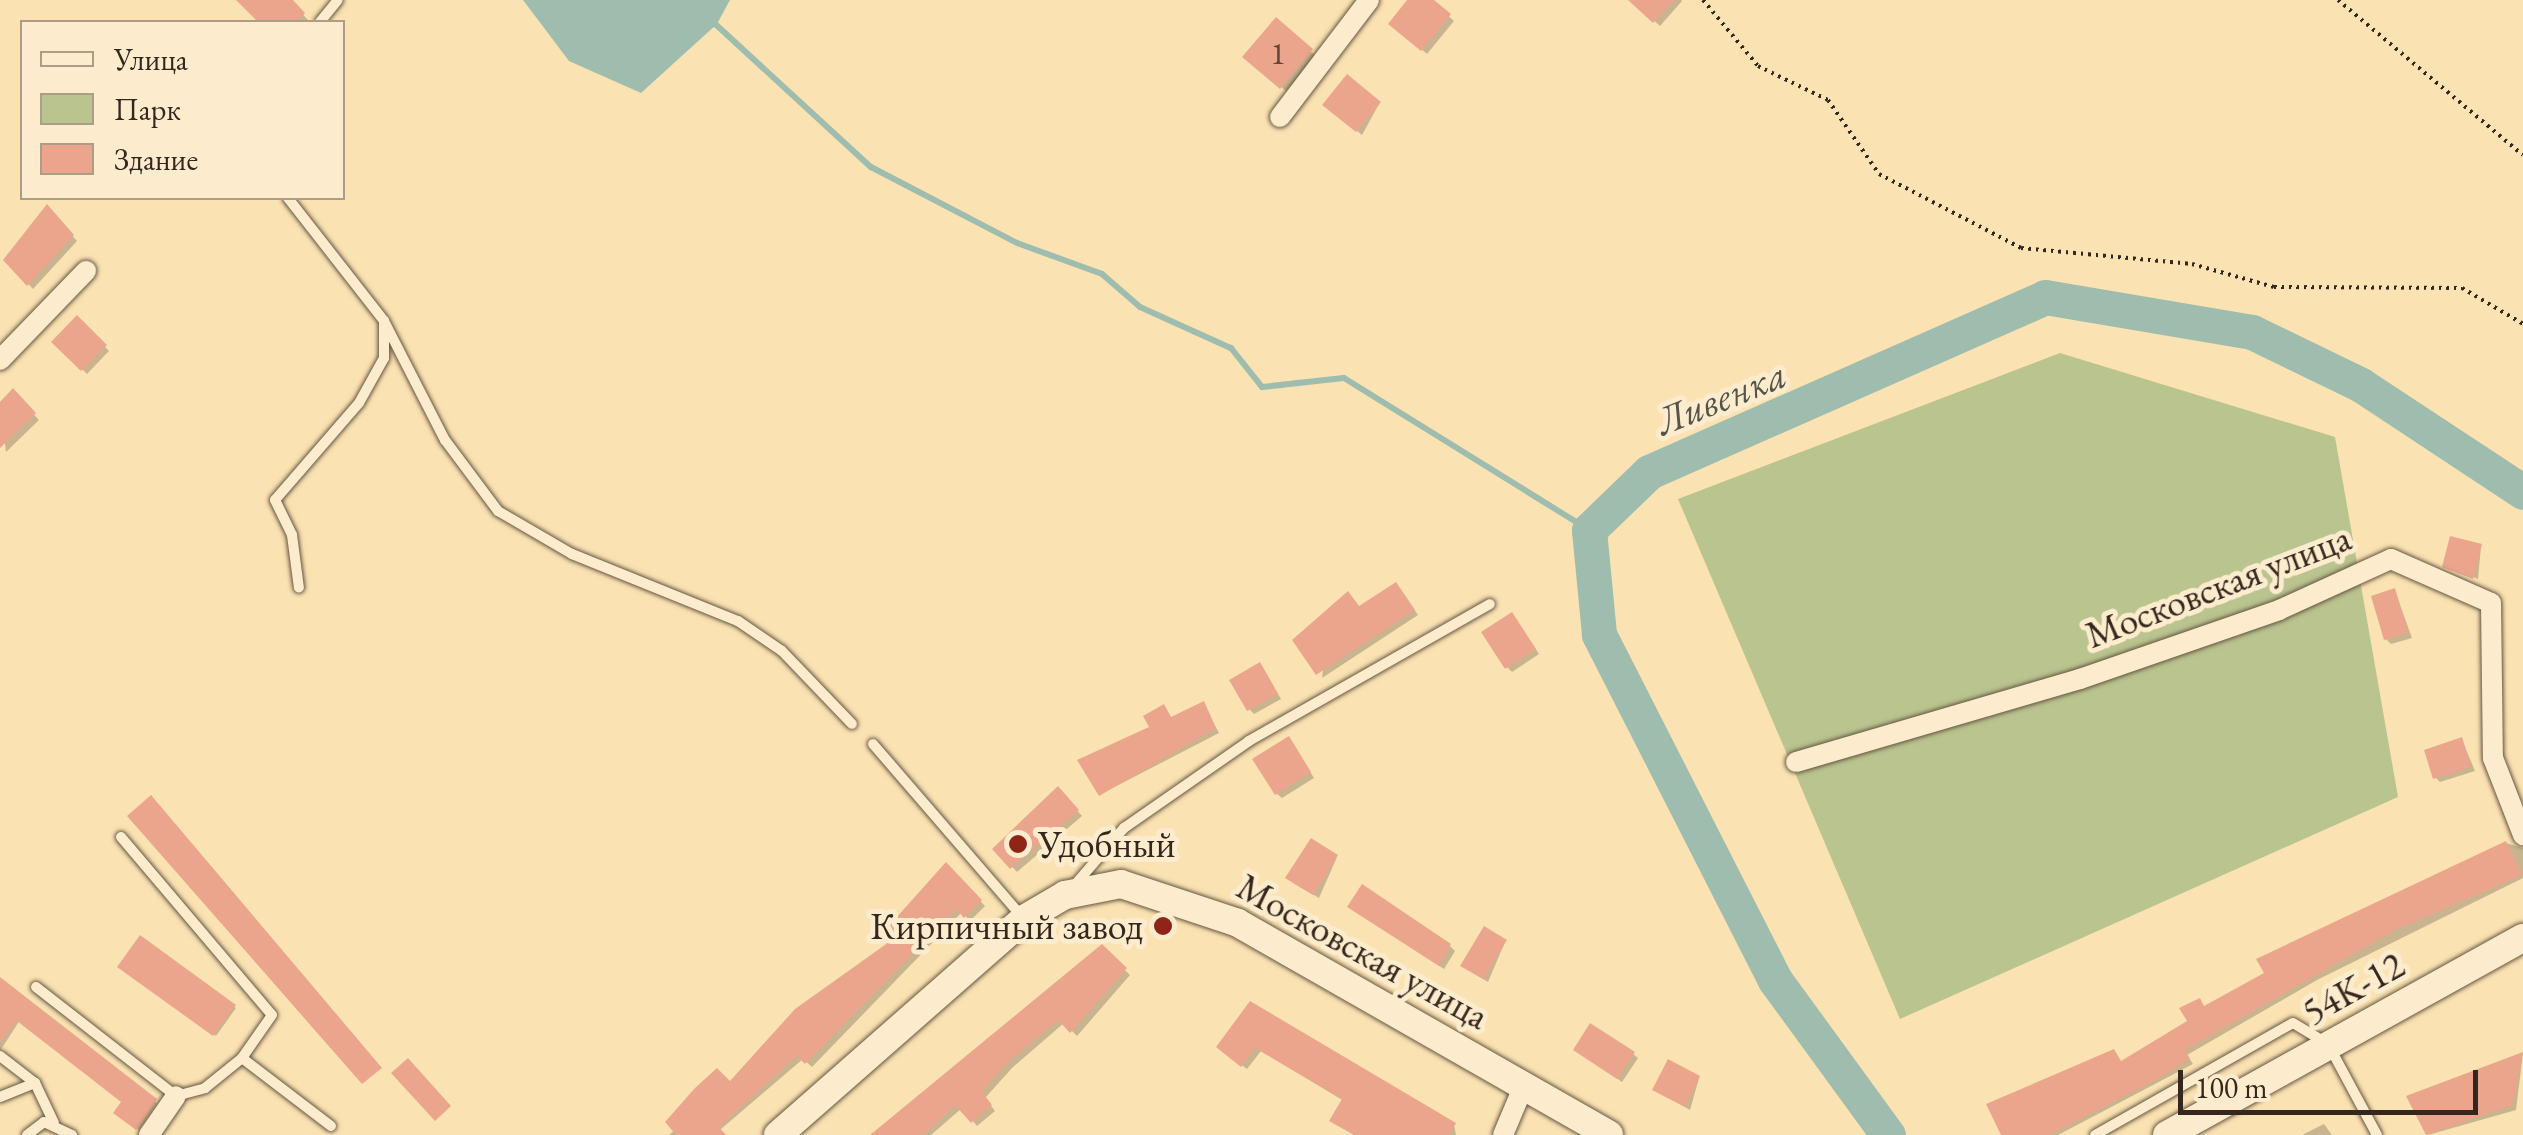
<!DOCTYPE html>
<html>
<head>
<meta charset="utf-8">
<style>
	body { margin:0 }
	#map { position:relative; width:2523px; height:1135px; overflow:hidden; background:#fbe2b2; font-family:"EB Garamond",serif }
	div>[style] { position:absolute }
	.green>* { inset:0; background:#bac48f }
	.water>* { inset:0; background:#9fbdae }
	.shadow>* { inset:0; background:#0003 }
	.stream>* { height:6px; margin:-3px; padding:0 3px; transform-origin:3px; border-radius:3px; background:#9fbdae }
	.river>* { height:35px; margin:-17.5px; padding:0 17.5px; transform-origin:17.5px; border-radius:17.5px; background:#9fbdae }
	.building>* { inset:0; background:#eca58d }
	.path>* { height:4px; margin-top:-2px; transform-origin:0; background:repeating-linear-gradient(90deg,#34271d 0 2.5px,transparent 0 7.5px) }
	.roads { filter:drop-shadow(0 0 2px #665642) drop-shadow(0 0 2px #665642) }
	.lane>* { height:10px; margin:-5px; padding:0 5px; transform-origin:5px; border-radius:5px; background:#fceccd }
	.street>* { height:20px; margin:-10px; padding:0 10px; transform-origin:10px; border-radius:10px; background:#fceccd }
	.secondary>* { height:28px; margin:-14px; padding:0 14px; transform-origin:14px; border-radius:14px; background:#fceccd }
	.dots>* { width:28px; height:28px; translate:-50% -50%; box-sizing:border-box; border:5px solid #fceccd; border-radius:50% }
	span { translate:-50% -50%; white-space:nowrap; text-align:center; line-height:1.15; -webkit-text-stroke:10px #fceccd; paint-order:stroke }
	.number-label { font-size:32px; color:#624639 }
	.number-label span { -webkit-text-stroke-width:0 }
	.street-label { font-size:38px; color:#34271d }
	.poi-label { font-size:38px; color:#34271d }
	.left { translate:0 -50%; text-align:left }
	.right { translate:-100% -50%; text-align:right }
	.water-label { font-size:40px; color:#545448; font-style:italic }
	.legend { position:absolute; left:20px; top:20px; width:325px; height:180px; box-sizing:border-box; background:#fceccd; border:2px solid #ac9d87; margin:0; padding:12px 18px; list-style:none; font-size:30px; color:#34271d }
	.legend li { display:flex; align-items:center; gap:20px; height:50px }
	.legend b { width:50px; border:2px solid #ac9d87 }
	.scale { position:absolute; left:2178px; top:1070px; width:300px; height:45px; box-sizing:border-box; border:5px solid #34271d; border-top:0; padding-left:12px; font-size:30px; line-height:35px; white-space:nowrap; color:#34271d; -webkit-text-stroke:8px #fceccd; paint-order:stroke }
</style>
</head>
<body>
<div id="map">
	<div class="green">
		<div style="clip-path:polygon(2060px 353px,2335px 437px,2398px 797px,1900px 1019px,1678px 499px)"></div>
	</div>
	<div class="water">
		<div style="clip-path:polygon(523px 0,730px 0,717px 24px,641px 93px,569px 61px)"></div>
	</div>
	<div class="shadow">
		<div style="clip-path:polygon(239px 0,290px 0,308px 20px,261px 22px)"></div>
		<div style="clip-path:polygon(1411px 0,1430px 0,1454px 21px,1427px 54px,1396px 28px)"></div>
		<div style="clip-path:polygon(1631px 0,1681px 0,1682px 1px,1660px 26px)"></div>
		<div style="clip-path:polygon(1276px 21px,1316px 56px,1286px 91px,1246px 57px)"></div>
		<div style="clip-path:polygon(1379px 104px,1362px 135px,1330px 109px)"></div>
		<div style="clip-path:polygon(47px 208px,77px 241px,33px 289px,6px 260px)"></div>
		<div style="clip-path:polygon(77px 319px,109px 351px,87px 374px,55px 342px)"></div>
		<div style="clip-path:polygon(13px 392px,39px 420px,6px 452px,0 405px)"></div>
		<div style="clip-path:polygon(2481px 546px,2478px 579px,2447px 566px)"></div>
		<div style="clip-path:polygon(1401px 590px,1418px 615px,1322px 678px,1331px 606px,1347px 594px,1360px 609px)"></div>
		<div style="clip-path:polygon(2395px 591px,2412px 638px,2391px 644px,2386px 639px)"></div>
		<div style="clip-path:polygon(1516px 620px,1539px 654px,1512px 672px,1507px 667px)"></div>
		<div style="clip-path:polygon(1264px 670px,1281px 699px,1254px 714px,1249px 709px)"></div>
		<div style="clip-path:polygon(1203px 704px,1219px 733px,1101px 794px,1164px 707px,1172px 719px)"></div>
		<div style="clip-path:polygon(2462px 740px,2475px 771px,2440px 782px,2435px 777px)"></div>
		<div style="clip-path:polygon(1293px 744px,1314px 778px,1282px 798px,1277px 794px)"></div>
		<div style="clip-path:polygon(1058px 789px,1082px 816px,1017px 872px,996px 849px)"></div>
		<div style="clip-path:polygon(2506px 843px,2523px 848px,2523px 878px,2317px 980px,2187px 1055px,2193px 1064px,2058px 1135px,2004px 1135px,2114px 1052px,2122px 1063px,2190px 1022px,2199px 1001px,2206px 1008px,2267px 974px,2260px 960px)"></div>
		<div style="clip-path:polygon(1337px 857px,1319px 898px,1293px 883px)"></div>
		<div style="clip-path:polygon(946px 866px,985px 906px,970px 921px,962px 912px,812px 1067px,803px 1059px,714px 1135px,669px 1135px,899px 937px)"></div>
		<div style="clip-path:polygon(1355px 911px,1450px 946px,1455px 951px,1444px 969px)"></div>
		<div style="clip-path:polygon(140px 939px,236px 1008px,216px 1036px,120px 967px)"></div>
		<div style="clip-path:polygon(1505px 942px,1488px 982px,1468px 970px)"></div>
		<div style="clip-path:polygon(1102px 948px,1130px 975px,1077px 1036px,1064px 1023px,1012px 1068px,985px 1098px,995px 1111px,977px 1126px,962px 1108px,931px 1135px,876px 1135px)"></div>
		<div style="clip-path:polygon(0 980px,157px 1103px,139px 1130px,116px 1112px,124px 1102px,20px 1020px,0 1051px)"></div>
		<div style="clip-path:polygon(1251px 1005px,1454px 1125px,1456px 1135px,1354px 1135px,1333px 1121px,1344px 1101px,1261px 1051px,1247px 1069px,1224px 1052px)"></div>
		<div style="clip-path:polygon(2523px 1053px,2516px 1110px,2428px 1135px,2410px 1097px)"></div>
		<div style="clip-path:polygon(1581px 1054px,1633px 1054px,1638px 1058px,1622px 1082px)"></div>
		<div style="clip-path:polygon(1699px 1078px,1690px 1110px,1655px 1090px)"></div>
		<div style="clip-path:polygon(2324px 1124px,2332px 1135px,2302px 1135px)"></div>
	</div>
	<div class="stream">
		<div style="left:712px;top:21px;width:216px;rotate:42.6deg"></div>
		<div style="left:871px;top:167px;width:165px;rotate:27.5deg"></div>
		<div style="left:1017px;top:243px;width:90px;rotate:20deg"></div>
		<div style="left:1102px;top:274px;width:50px;rotate:41deg"></div>
		<div style="left:1140px;top:307px;width:100px;rotate:24.3deg"></div>
		<div style="left:1231px;top:348px;width:50px;rotate:51.5deg"></div>
		<div style="left:1262px;top:387px;width:82px;rotate:-6.3deg"></div>
		<div style="left:1344px;top:378px;width:288px;rotate:31.8deg"></div>
	</div>
	<div class="river">
		<div style="left:1888px;top:1135px;width:192px;rotate:-126.1deg"></div>
		<div style="left:1775px;top:980px;width:388px;rotate:-117deg"></div>
		<div style="left:1599px;top:634px;width:104px;rotate:-95.5deg"></div>
		<div style="left:1589px;top:530px;width:83px;rotate:-44deg"></div>
		<div style="left:1649px;top:472px;width:433px;rotate:-23.8deg"></div>
		<div style="left:2045px;top:297px;width:210px;rotate:9.6deg"></div>
		<div style="left:2252px;top:332px;width:121px;rotate:25.9deg"></div>
		<div style="left:2361px;top:385px;width:194px;rotate:33.4deg"></div>
	</div>
	<div class="building">
		<div style="clip-path:polygon(236px 0,293px 0,305px 13px,296px 22px,258px 22px)"></div>
		<div style="clip-path:polygon(1407px 0,1434px 0,1451px 14px,1421px 51px,1388px 24px)"></div>
		<div style="clip-path:polygon(1628px 0,1674px 0,1653px 23px)"></div>
		<div style="clip-path:polygon(1276px 17px,1313px 49px,1280px 89px,1242px 57px)"></div>
		<div style="clip-path:polygon(1347px 74px,1381px 102px,1356px 132px,1322px 105px)"></div>
		<div style="clip-path:polygon(47px 204px,74px 235px,27px 286px,3px 260px)"></div>
		<div style="clip-path:polygon(77px 315px,107px 345px,81px 371px,51px 342px)"></div>
		<div style="clip-path:polygon(13px 388px,36px 413px,0 448px,0 402px)"></div>
		<div style="clip-path:polygon(2450px 536px,2482px 544px,2473px 579px,2442px 567px)"></div>
		<div style="clip-path:polygon(1396px 582px,1415px 610px,1316px 675px,1292px 640px,1348px 591px,1359px 606px)"></div>
		<div style="clip-path:polygon(2395px 588px,2408px 633px,2384px 640px,2371px 596px)"></div>
		<div style="clip-path:polygon(1512px 612px,1536px 649px,1505px 669px,1481px 632px)"></div>
		<div style="clip-path:polygon(1260px 662px,1278px 694px,1247px 711px,1229px 680px)"></div>
		<div style="clip-path:polygon(1204px 701px,1216px 728px,1099px 796px,1077px 760px,1149px 727px,1143px 716px,1164px 704px,1171px 717px)"></div>
		<div style="clip-path:polygon(1289px 736px,1311px 772px,1275px 795px,1252px 759px)"></div>
		<div style="clip-path:polygon(2462px 737px,2471px 767px,2433px 779px,2424px 750px)"></div>
		<div style="clip-path:polygon(1058px 786px,1079px 810px,1010px 869px,992px 849px)"></div>
		<div style="clip-path:polygon(151px 795px,382px 1068px,362px 1084px,127px 816px)"></div>
		<div style="clip-path:polygon(1311px 838px,1338px 855px,1313px 895px,1285px 878px)"></div>
		<div style="clip-path:polygon(2506px 841px,2522px 875px,2395px 930px,2185px 1050px,2190px 1059px,2154px 1081px,2049px 1135px,2001px 1135px,1986px 1104px,2114px 1049px,2121px 1061px,2187px 1021px,2179px 1008px,2200px 998px,2204px 1006px,2264px 973px,2256px 959px)"></div>
		<div style="clip-path:polygon(946px 862px,982px 900px,964px 918px,956px 909px,805px 1064px,797px 1056px,719px 1127px,726px 1135px,676px 1135px,665px 1122px,695px 1088px,717px 1068px,730px 1081px,795px 1009px,896px 937px,887px 928px)"></div>
		<div style="clip-path:polygon(1362px 884px,1451px 944px,1439px 966px,1347px 907px)"></div>
		<div style="clip-path:polygon(1484px 926px,1507px 940px,1483px 979px,1460px 966px)"></div>
		<div style="clip-path:polygon(140px 935px,236px 1005px,213px 1036px,117px 967px)"></div>
		<div style="clip-path:polygon(1102px 944px,1127px 968px,1070px 1033px,1058px 1020px,1007px 1063px,982px 1092px,992px 1105px,971px 1123px,955px 1105px,924px 1135px,870px 1135px)"></div>
		<div style="clip-path:polygon(0 977px,157px 1099px,136px 1130px,113px 1113px,121px 1102px,17px 1021px,0 1043px)"></div>
		<div style="clip-path:polygon(1250px 1001px,1456px 1123px,1449px 1135px,1354px 1135px,1329px 1121px,1342px 1099px,1255px 1048px,1241px 1067px,1216px 1047px)"></div>
		<div style="clip-path:polygon(1590px 1023px,1635px 1052px,1617px 1079px,1573px 1050px)"></div>
		<div style="clip-path:polygon(2523px 1052px,2512px 1105px,2426px 1135px,2406px 1096px)"></div>
		<div style="clip-path:polygon(408px 1058px,451px 1106px,435px 1121px,391px 1073px)"></div>
		<div style="clip-path:polygon(1668px 1059px,1700px 1076px,1685px 1107px,1652px 1090px)"></div>
	</div>
	<div class="path">
		<div style="left:1703px;top:0;width:86px;rotate:50.2deg"></div>
		<div style="left:1758px;top:66px;width:78px;rotate:25.9deg"></div>
		<div style="left:1828px;top:100px;width:90px;rotate:55.4deg"></div>
		<div style="left:1879px;top:174px;width:160px;rotate:27.5deg"></div>
		<div style="left:2021px;top:248px;width:172px;rotate:5.3deg"></div>
		<div style="left:2192px;top:264px;width:85px;rotate:15.7deg"></div>
		<div style="left:2274px;top:287px;width:188px;rotate:0.3deg"></div>
		<div style="left:2462px;top:288px;width:71px;rotate:30.5deg"></div>
		<div style="left:2338px;top:0;width:241px;rotate:40deg"></div>
	</div>
	<div class="roads">
		<div class="lane">
			<div style="left:320px;top:22px;width:28px;rotate:-51deg"></div>
			<div style="left:288px;top:198px;width:156px;rotate:52deg"></div>
			<div style="left:384px;top:321px;width:37px;rotate:90deg"></div>
			<div style="left:384px;top:358px;width:51px;rotate:119.1deg"></div>
			<div style="left:359px;top:403px;width:128px;rotate:130.9deg"></div>
			<div style="left:275px;top:500px;width:39px;rotate:64deg"></div>
			<div style="left:292px;top:535px;width:53px;rotate:82.5deg"></div>
			<div style="left:384px;top:321px;width:134px;rotate:62.9deg"></div>
			<div style="left:445px;top:440px;width:89px;rotate:53.3deg"></div>
			<div style="left:498px;top:511px;width:86px;rotate:30.2deg"></div>
			<div style="left:572px;top:554px;width:179px;rotate:22deg"></div>
			<div style="left:738px;top:621px;width:53px;rotate:34.3deg"></div>
			<div style="left:782px;top:651px;width:101px;rotate:46.2deg"></div>
			<div style="left:873px;top:744px;width:231px;rotate:49.2deg"></div>
			<div style="left:121px;top:837px;width:233px;rotate:49.7deg"></div>
			<div style="left:272px;top:1015px;width:52px;rotate:124.9deg"></div>
			<div style="left:1073px;top:887px;width:78px;rotate:-49.2deg"></div>
			<div style="left:1124px;top:828px;width:152px;rotate:-34.8deg"></div>
			<div style="left:1249px;top:741px;width:277px;rotate:-29.6deg"></div>
			<div style="left:36px;top:987px;width:177px;rotate:37.9deg"></div>
			<div style="left:176px;top:1096px;width:30px;rotate:-15deg"></div>
			<div style="left:205px;top:1088px;width:48px;rotate:-39deg"></div>
			<div style="left:242px;top:1058px;width:112px;rotate:37.4deg"></div>
			<div style="left:0;top:1056px;width:44px;rotate:37.6deg"></div>
			<div style="left:35px;top:1083px;width:44px;rotate:64.6deg"></div>
			<div style="left:0;top:1097px;width:38px;rotate:-22deg"></div>
			<div style="left:27px;top:1135px;width:21px;rotate:-37deg"></div>
			<div style="left:44px;top:1122px;width:31px;rotate:25deg"></div>
			<div style="left:2095px;top:1135px;width:227px;rotate:-29.5deg"></div>
			<div style="left:2293px;top:1023px;width:41px;rotate:31deg"></div>
			<div style="left:2328px;top:1044px;width:103px;rotate:61.7deg"></div>
		</div>
		<div class="street">
			<div style="left:1280px;top:117px;width:147px;rotate:-52.7deg"></div>
			<div style="left:0;top:360px;width:124px;rotate:-46deg"></div>
			<div style="left:1796px;top:762px;width:296px;rotate:-16.3deg"></div>
			<div style="left:2080px;top:679px;width:211px;rotate:-19.1deg"></div>
			<div style="left:2279px;top:610px;width:123px;rotate:-24.5deg"></div>
			<div style="left:2391px;top:559px;width:109px;rotate:23.7deg"></div>
			<div style="left:2491px;top:603px;width:155px;rotate:89.3deg"></div>
			<div style="left:2493px;top:758px;width:83px;rotate:68.7deg"></div>
			<div style="left:149px;top:1135px;width:47px;rotate:-55.3deg"></div>
			<div style="left:1503px;top:1135px;width:56px;rotate:-67.1deg"></div>
		</div>
		<div class="secondary">
			<div style="left:778px;top:1135px;width:327px;rotate:-41.3deg"></div>
			<div style="left:1024px;top:919px;width:48px;rotate:-30.3deg"></div>
			<div style="left:1065px;top:895px;width:57px;rotate:-11.1deg"></div>
			<div style="left:1121px;top:884px;width:123px;rotate:18.4deg"></div>
			<div style="left:1238px;top:923px;width:427px;rotate:29.7deg"></div>
			<div style="left:2167px;top:1135px;width:407px;rotate:-29deg"></div>
		</div>
	</div>
	<div class="dots">
		<div style="left:1018px;top:844px;background:#8f2418"></div>
		<div style="left:1163px;top:926px;background:#8f2418"></div>
	</div>
	<div class="number-label">
		<span style="left:1278px;top:53px">1</span>
	</div>
	<div class="street-label">
		<span style="left:2218px;top:586px;rotate:-21deg">Московская улица</span>
		<span style="left:1363px;top:951px;rotate:29deg">Московская улица</span>
		<span style="left:2353px;top:988px;rotate:-29deg">54K-12</span>
	</div>
	<div class="poi-label">
		<span class="left" style="left:1038px;top:844px">Удобный</span>
		<span class="right" style="left:1143px;top:926px">Кирпичный завод</span>
	</div>
	<div class="water-label">
		<span style="left:1721px;top:397px;rotate:-22deg">Ливенка</span>
	</div>
	<ul class="legend">
	<li><b style="height:12px;background:#fceccd"></b>Улица</li>
	<li><b style="height:28px;background:#bac48f"></b>Парк</li>
	<li><b style="height:28px;background:#eca58d"></b>Здание</li>
	</ul>
	<div class="scale">100 m</div>
</div>
</body>
</html>
